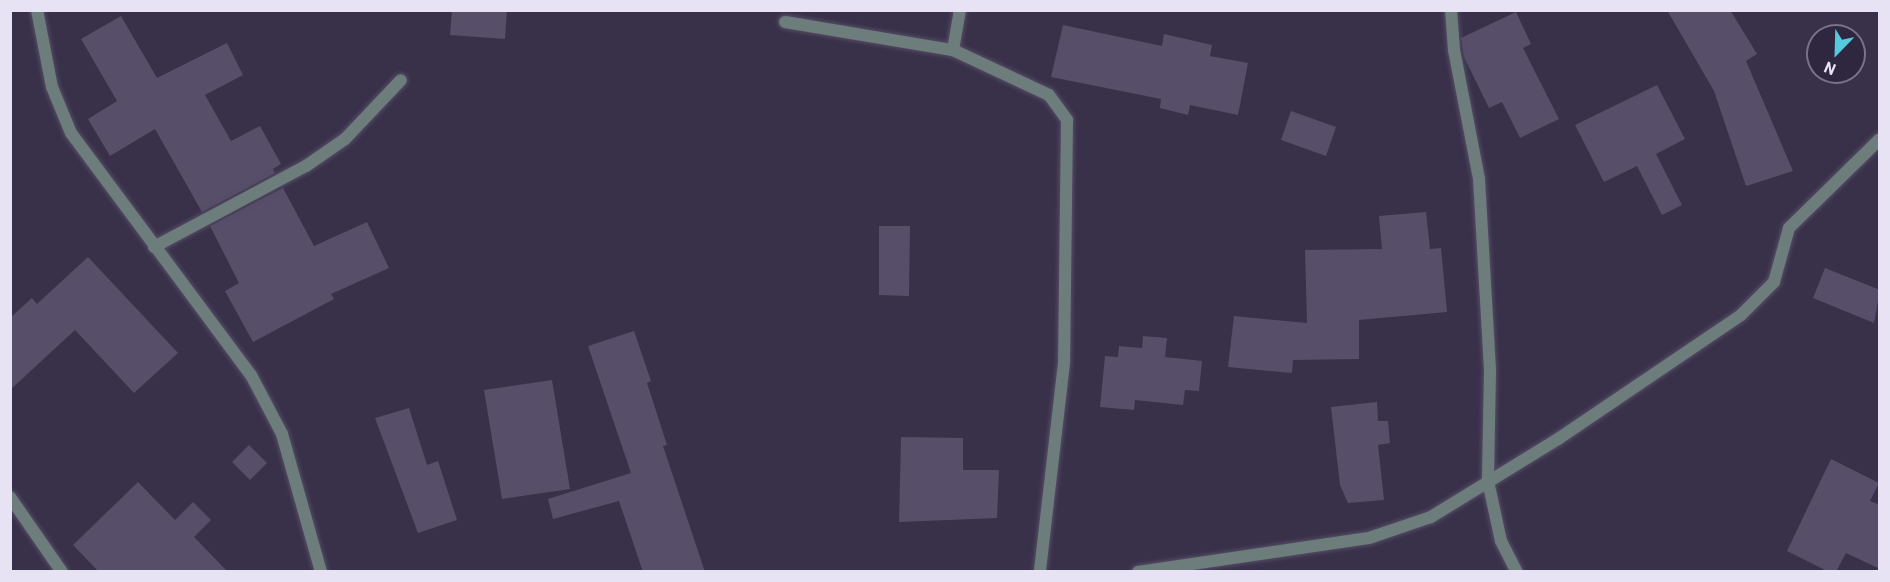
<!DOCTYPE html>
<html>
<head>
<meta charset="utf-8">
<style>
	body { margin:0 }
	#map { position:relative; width:1890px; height:582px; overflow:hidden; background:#39314a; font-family:Barlow,sans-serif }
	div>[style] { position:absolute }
	.building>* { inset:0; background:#574e6a }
	.roads { filter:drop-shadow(0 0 2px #554d65) drop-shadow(0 0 2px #554d65) }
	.minor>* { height:12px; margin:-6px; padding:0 6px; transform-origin:6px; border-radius:6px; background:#6c7d7c }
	span { translate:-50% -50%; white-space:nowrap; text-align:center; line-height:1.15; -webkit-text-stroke:4.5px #2f2740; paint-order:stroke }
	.frame { position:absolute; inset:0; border:12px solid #e8e3f4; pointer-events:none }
	.north { position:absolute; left:1806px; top:24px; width:60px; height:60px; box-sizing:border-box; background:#2f2740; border:2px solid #797288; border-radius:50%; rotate:203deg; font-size:16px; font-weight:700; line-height:24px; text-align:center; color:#e8e3f4 }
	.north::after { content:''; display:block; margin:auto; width:21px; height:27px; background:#55cadf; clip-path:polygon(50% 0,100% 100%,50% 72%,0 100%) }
</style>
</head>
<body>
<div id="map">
	<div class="building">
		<div style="clip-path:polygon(452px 10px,507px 10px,505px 39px,450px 35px)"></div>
		<div style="clip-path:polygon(1667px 10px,1730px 10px,1757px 54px,1746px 61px,1793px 171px,1746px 186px,1714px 91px)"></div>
		<div style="clip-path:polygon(1516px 12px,1531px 44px,1523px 48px,1559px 119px,1520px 138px,1502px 102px,1489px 108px,1464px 57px,1461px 38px)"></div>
		<div style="clip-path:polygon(121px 16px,157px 78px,227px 43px,243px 75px,205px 95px,231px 141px,260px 126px,281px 164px,273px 169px,275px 173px,202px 212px,155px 129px,110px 156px,88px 119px,117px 101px,81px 39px)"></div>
		<div style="clip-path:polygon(1063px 25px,1162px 46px,1164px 34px,1212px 45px,1210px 56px,1248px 63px,1238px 115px,1190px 105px,1188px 115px,1160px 108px,1161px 99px,1051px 77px)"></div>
		<div style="clip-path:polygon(1657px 85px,1685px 139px,1656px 154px,1682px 205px,1662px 215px,1637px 166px,1604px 182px,1575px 125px)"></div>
		<div style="clip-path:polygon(1291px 111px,1336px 127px,1326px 156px,1281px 140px)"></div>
		<div style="clip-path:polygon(283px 188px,314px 246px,367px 222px,389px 268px,331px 294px,334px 299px,253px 342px,225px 291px,239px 283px,210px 226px)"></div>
		<div style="clip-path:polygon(1426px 212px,1430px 249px,1441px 248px,1447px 312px,1359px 320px,1359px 359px,1293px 360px,1292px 373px,1228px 367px,1234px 316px,1307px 323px,1305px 250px,1382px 249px,1379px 216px)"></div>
		<div style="clip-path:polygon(879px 226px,910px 226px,909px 296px,879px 295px)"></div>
		<div style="clip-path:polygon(88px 257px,178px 353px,134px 393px,75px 330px,10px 390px,10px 318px,32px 298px,37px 304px)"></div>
		<div style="clip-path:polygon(1825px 268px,1880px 290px,1874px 323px,1813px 298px)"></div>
		<div style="clip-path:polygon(634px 331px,651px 381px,647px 383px,667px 445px,663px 446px,705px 572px,643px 572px,619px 501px,553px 519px,548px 499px,631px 473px,588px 346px)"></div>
		<div style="clip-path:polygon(1143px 336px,1167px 338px,1165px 357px,1202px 361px,1199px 391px,1185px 390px,1183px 405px,1135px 400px,1134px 410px,1100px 407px,1105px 356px,1118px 357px,1119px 346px,1142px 348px)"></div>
		<div style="clip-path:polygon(552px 380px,570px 489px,502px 499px,484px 390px)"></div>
		<div style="clip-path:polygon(1377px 402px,1378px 421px,1388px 421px,1390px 443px,1378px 445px,1384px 500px,1348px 503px,1340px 485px,1331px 407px)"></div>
		<div style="clip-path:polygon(409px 408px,427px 465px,438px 461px,457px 520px,418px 533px,375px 418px)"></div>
		<div style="clip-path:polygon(901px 437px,963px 438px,963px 470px,999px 470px,997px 518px,899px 522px)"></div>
		<div style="clip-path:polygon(249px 445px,267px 463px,250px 480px,232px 462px)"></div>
		<div style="clip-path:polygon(1831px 459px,1879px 483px,1870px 501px,1880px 505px,1880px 569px,1846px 553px,1836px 572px,1829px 572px,1787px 551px)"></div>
		<div style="clip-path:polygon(138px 482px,175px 520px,193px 502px,211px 520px,194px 537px,228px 572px,99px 572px,73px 545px)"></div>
	</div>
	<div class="roads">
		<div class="minor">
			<div style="left:37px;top:10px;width:78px;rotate:79deg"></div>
			<div style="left:52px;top:87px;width:50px;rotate:67.6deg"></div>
			<div style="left:71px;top:133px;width:302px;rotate:53.4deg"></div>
			<div style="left:251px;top:375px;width:67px;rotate:62.3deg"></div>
			<div style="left:282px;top:434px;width:143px;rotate:74.2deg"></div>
			<div style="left:1451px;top:10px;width:40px;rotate:85.7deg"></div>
			<div style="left:1454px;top:50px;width:131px;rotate:79deg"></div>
			<div style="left:1479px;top:179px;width:193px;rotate:86.7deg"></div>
			<div style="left:1490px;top:372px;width:109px;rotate:91.1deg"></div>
			<div style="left:1488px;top:481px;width:61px;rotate:77.8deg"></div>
			<div style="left:1501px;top:541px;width:35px;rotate:63deg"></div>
			<div style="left:785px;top:22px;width:170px;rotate:9.5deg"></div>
			<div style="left:953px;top:50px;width:106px;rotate:25.1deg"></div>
			<div style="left:1049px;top:95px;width:31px;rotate:54deg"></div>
			<div style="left:1067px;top:120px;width:243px;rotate:90.7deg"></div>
			<div style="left:1064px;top:363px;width:210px;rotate:96.6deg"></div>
			<div style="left:953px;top:50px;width:41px;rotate:-80.1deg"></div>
			<div style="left:154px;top:247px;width:172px;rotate:-28.1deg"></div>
			<div style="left:306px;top:166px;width:47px;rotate:-34.7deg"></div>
			<div style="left:345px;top:139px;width:81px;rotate:-46.5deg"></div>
			<div style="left:10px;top:497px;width:91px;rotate:55.3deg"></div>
			<div style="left:1138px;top:572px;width:233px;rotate:-8.4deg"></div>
			<div style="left:1369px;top:538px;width:65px;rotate:-18.7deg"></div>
			<div style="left:1431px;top:517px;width:149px;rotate:-31.6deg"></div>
			<div style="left:1558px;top:439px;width:221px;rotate:-34.1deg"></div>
			<div style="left:1741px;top:315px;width:47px;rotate:-45deg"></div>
			<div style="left:1774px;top:282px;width:56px;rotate:-74.5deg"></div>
			<div style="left:1789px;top:228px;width:127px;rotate:-44.4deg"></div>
		</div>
	</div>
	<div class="frame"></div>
	<div class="north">N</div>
</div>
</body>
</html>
